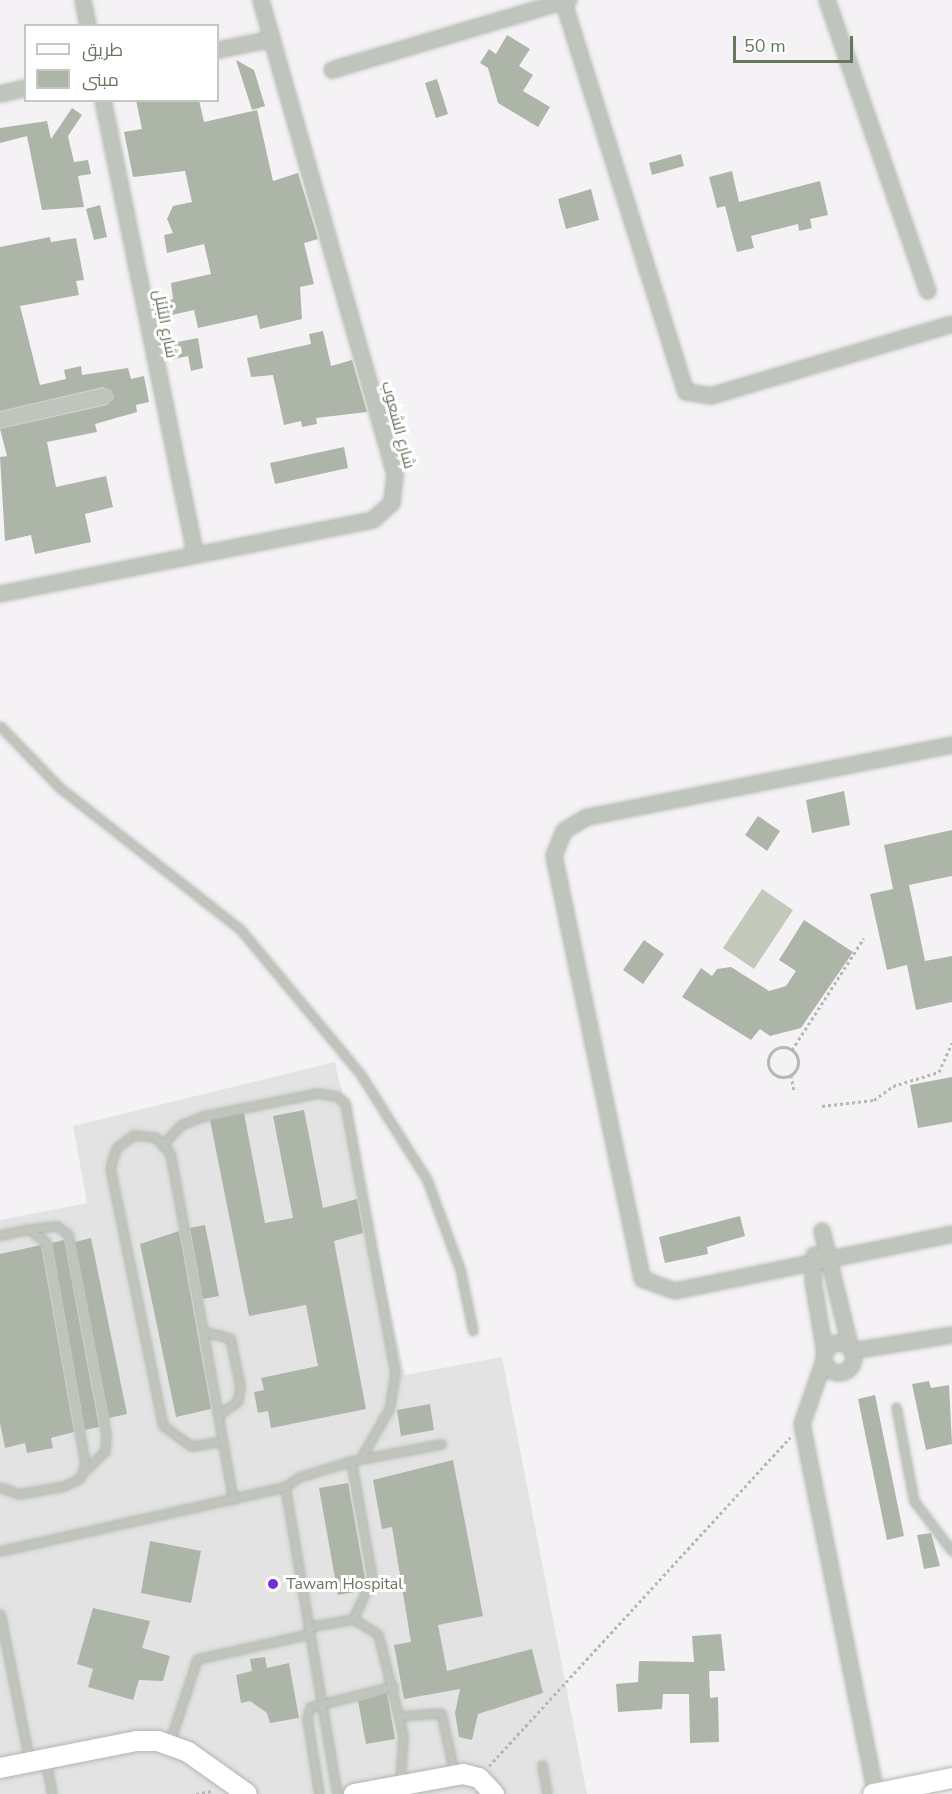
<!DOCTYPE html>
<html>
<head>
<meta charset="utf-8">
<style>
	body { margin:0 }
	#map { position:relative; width:952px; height:1794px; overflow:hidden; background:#f5f2f5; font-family:"Nunito Sans",Cairo,sans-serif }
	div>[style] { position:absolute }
	.built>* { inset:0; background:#e4e3e3 }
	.water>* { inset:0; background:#c2c9bb }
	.building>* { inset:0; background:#adb5a8 }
	.path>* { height:3px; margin-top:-1.5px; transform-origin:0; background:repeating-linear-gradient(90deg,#b5b9b3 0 3px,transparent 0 6px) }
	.path>.ring { margin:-1.5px; padding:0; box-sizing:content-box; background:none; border:3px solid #b5b9b3; border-radius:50% }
	.roads { filter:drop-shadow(0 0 2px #b0b7ad) drop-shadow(0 0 2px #b0b7ad) }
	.lane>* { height:7px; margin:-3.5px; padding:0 3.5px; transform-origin:3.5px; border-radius:3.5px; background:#bfc4bc }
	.street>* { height:14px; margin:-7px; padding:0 7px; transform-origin:7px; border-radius:7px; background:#bfc4bc }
	.street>.ring { margin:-7px; padding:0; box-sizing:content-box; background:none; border:14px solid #bfc4bc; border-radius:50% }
	.secondary>* { height:20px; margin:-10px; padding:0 10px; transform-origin:10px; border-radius:10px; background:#fff }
	.dots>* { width:16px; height:16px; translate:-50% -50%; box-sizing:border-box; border:3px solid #fff; border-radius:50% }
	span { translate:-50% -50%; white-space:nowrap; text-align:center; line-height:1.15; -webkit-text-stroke:6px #fff; paint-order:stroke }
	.street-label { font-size:16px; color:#66775e }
	.poi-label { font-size:16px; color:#66775e }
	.left { translate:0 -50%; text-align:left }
	.legend { position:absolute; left:24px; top:24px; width:195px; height:78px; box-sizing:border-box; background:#fff; border:2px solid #c2c9bf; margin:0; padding:8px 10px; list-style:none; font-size:18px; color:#66775e }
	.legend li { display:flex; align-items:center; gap:12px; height:30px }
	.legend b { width:30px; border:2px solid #c2c9bf }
	.scale { position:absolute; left:733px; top:36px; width:120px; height:27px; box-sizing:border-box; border:3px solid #66775e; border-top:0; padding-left:8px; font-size:18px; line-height:21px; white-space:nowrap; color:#66775e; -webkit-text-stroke:4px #fff; paint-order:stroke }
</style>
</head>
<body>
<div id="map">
	<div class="built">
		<div style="clip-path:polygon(335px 1062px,405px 1375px,502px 1357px,587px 1794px,0 1794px,0 1220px,87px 1203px,73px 1126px)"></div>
	</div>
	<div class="water">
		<div style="clip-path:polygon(762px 889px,793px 910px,754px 969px,723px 948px)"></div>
	</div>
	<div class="building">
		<div style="clip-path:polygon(507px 35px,530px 49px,519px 66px,533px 75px,523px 91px,550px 107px,538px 127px,498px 103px,488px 68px,480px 63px,489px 49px,496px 54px)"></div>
		<div style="clip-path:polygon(236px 60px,254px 70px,265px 106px,252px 110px)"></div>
		<div style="clip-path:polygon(437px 79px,448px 114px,436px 118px,425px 83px)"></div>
		<div style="clip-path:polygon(136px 100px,199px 100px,204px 122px,257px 110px,273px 181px,298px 173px,318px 239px,304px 243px,314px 284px,300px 287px,302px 319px,260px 329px,257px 315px,198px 328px,194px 310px,163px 317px,160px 303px,173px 299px,171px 283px,211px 274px,204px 244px,167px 253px,164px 235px,173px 233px,167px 219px,173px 206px,192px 202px,185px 171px,133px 177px,124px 132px,142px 129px)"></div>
		<div style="clip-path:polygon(72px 108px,82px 115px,68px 136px,74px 162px,88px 160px,91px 174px,78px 176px,84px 207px,42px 210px,27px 136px,0 143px,0 128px,47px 121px,51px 139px)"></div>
		<div style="clip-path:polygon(681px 154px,684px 166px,652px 175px,649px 163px)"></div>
		<div style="clip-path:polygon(732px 171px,739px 202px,820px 181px,828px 215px,810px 219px,812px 228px,799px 231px,798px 224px,751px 236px,754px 248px,737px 252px,725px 206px,717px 208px,709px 177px)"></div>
		<div style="clip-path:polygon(591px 189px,599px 220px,566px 229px,558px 199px)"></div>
		<div style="clip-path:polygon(100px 205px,107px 237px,94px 240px,86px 209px)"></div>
		<div style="clip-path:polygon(50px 237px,51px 242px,76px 238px,84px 280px,76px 281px,79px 295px,20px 306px,40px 385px,66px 379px,64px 370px,81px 366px,82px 375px,128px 368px,131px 379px,144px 376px,149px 402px,136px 405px,137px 412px,95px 424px,97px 432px,47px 442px,56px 487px,106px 476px,113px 507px,85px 514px,91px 542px,35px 554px,31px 535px,5px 541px,0 457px,7px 456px,0 429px,107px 405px,114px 398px,111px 390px,103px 387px,0 411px,0 247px)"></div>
		<div style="clip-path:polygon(323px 331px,331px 366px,352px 360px,367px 412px,316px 418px,317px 424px,302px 427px,301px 421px,284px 425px,273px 375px,251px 377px,247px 358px,311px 344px,309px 334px)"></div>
		<div style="clip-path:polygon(198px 338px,203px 368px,191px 371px,188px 356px,170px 360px,167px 344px)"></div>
		<div style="clip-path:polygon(344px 447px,348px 468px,275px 484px,270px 463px)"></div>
		<div style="clip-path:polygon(844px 791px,850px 825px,812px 833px,806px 800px)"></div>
		<div style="clip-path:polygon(758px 816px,780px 831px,767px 851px,745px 835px)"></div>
		<div style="clip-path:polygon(952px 830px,952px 876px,909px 885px,925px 961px,952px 956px,952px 1002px,916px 1010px,907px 965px,887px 970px,870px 894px,893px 889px,884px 845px)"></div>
		<div style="clip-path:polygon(804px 920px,853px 952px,801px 1028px,770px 1036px,760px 1029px,751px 1040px,682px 997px,701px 968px,712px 976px,717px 969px,731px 967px,769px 991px,786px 986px,796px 971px,779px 960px)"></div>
		<div style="clip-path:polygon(644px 940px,664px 954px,643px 984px,623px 970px)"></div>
		<div style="clip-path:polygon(952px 1077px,952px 1122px,918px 1128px,910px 1085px)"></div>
		<div style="clip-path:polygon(304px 1110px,323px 1208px,357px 1199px,363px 1233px,334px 1241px,366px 1409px,271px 1428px,268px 1411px,258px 1413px,254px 1392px,264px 1390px,261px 1378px,318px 1366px,306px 1305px,249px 1316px,210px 1120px,244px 1113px,265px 1223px,293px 1218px,273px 1116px)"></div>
		<div style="clip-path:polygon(740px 1216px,745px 1236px,707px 1247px,708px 1254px,665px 1263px,659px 1237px)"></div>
		<div style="clip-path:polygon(205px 1225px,219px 1296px,203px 1299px,190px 1228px)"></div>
		<div style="clip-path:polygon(179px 1231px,211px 1409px,176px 1417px,140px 1244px)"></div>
		<div style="clip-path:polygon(91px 1238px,127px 1414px,109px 1418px,75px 1242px)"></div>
		<div style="clip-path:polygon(64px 1240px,99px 1427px,85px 1430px,52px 1243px)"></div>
		<div style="clip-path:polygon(41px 1245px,74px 1432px,51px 1438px,53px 1448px,27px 1453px,25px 1443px,5px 1448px,0 1423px,0 1254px)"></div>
		<div style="clip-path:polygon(929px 1381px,931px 1388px,949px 1385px,952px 1444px,926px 1450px,912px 1384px)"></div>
		<div style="clip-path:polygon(875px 1395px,904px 1536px,887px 1540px,858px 1399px)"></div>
		<div style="clip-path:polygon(430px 1404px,434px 1430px,401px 1436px,397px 1410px)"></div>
		<div style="clip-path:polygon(453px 1460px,483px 1616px,438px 1625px,447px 1671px,532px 1649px,543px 1693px,478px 1714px,472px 1740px,459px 1737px,455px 1713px,460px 1689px,404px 1699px,394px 1645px,411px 1642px,392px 1527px,382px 1529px,373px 1480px)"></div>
		<div style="clip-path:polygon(348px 1483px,365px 1579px,360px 1591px,338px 1595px,319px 1488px)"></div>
		<div style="clip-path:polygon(931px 1533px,940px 1566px,924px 1569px,917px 1535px)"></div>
		<div style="clip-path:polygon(150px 1541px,201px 1551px,191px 1603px,141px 1593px)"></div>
		<div style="clip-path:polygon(93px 1608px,150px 1621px,142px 1648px,170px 1656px,163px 1681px,139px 1680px,133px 1700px,88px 1687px,93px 1669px,77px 1664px)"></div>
		<div style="clip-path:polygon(721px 1634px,725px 1671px,709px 1671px,710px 1698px,718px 1697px,719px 1742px,690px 1743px,689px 1694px,663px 1694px,662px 1709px,618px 1712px,616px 1684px,638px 1682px,639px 1661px,694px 1662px,692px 1636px)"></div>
		<div style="clip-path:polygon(265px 1657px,267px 1668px,289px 1663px,299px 1718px,270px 1723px,267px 1713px,250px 1701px,241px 1703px,236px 1675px,252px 1671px,250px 1659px)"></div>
		<div style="clip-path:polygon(387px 1693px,395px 1739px,366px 1744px,358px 1701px)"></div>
	</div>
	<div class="path">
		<div class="ring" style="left:768px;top:1047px;width:27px;height:27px"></div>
		<div style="left:792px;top:1050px;width:133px;rotate:-57.3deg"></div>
		<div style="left:791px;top:1075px;width:17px;rotate:80deg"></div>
		<div style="left:822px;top:1106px;width:52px;rotate:-6.6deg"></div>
		<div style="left:874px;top:1100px;width:24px;rotate:-36deg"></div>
		<div style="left:893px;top:1086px;width:48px;rotate:-16.9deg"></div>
		<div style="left:939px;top:1072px;width:32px;rotate:-66deg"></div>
		<div style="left:489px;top:1766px;width:446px;rotate:-47.5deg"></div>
		<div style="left:196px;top:1794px;width:16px;rotate:-11deg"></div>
	</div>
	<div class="roads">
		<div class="lane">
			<div style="left:0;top:726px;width:86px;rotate:45.9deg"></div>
			<div style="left:60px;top:788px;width:229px;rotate:38.1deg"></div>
			<div style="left:240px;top:929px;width:190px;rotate:50.3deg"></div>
			<div style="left:361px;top:1075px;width:124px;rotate:57.8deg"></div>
			<div style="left:427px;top:1180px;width:95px;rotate:69.7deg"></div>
			<div style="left:460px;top:1269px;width:63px;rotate:78.2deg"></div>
			<div style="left:164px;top:1143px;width:25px;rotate:-47deg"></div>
			<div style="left:181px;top:1125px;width:24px;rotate:-22deg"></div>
			<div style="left:203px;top:1116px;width:116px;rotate:-11.4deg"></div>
			<div style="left:317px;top:1093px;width:20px;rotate:9deg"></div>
			<div style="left:337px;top:1096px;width:11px;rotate:41deg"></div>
			<div style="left:345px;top:1103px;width:275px;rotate:79.5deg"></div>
			<div style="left:395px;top:1373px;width:36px;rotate:99deg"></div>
			<div style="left:389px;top:1409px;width:58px;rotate:120.1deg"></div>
			<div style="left:31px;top:1229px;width:26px;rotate:-7deg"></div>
			<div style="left:57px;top:1226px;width:14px;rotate:36deg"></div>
			<div style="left:68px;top:1234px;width:204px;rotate:79.2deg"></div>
			<div style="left:106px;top:1434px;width:17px;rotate:93deg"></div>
			<div style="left:105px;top:1451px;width:29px;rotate:136deg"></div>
			<div style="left:0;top:1235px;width:29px;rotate:-12deg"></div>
			<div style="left:28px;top:1229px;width:22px;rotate:36deg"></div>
			<div style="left:46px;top:1242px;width:225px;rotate:80deg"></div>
			<div style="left:85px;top:1464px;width:15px;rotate:110deg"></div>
			<div style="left:80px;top:1478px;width:18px;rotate:153deg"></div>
			<div style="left:64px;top:1486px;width:46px;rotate:169.9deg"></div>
			<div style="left:19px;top:1494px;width:20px;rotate:-160deg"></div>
			<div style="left:203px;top:1331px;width:28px;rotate:15deg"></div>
			<div style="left:230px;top:1338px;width:49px;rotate:78.2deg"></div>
			<div style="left:240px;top:1386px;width:15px;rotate:98deg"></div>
			<div style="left:238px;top:1401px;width:24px;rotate:145deg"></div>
			<div style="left:896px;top:1407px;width:96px;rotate:79.2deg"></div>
			<div style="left:914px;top:1501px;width:63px;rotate:52.8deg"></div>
			<div style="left:223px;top:1441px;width:32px;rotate:171deg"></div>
			<div style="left:191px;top:1446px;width:34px;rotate:-144deg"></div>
			<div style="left:163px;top:1426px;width:263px;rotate:-101.6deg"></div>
			<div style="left:110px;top:1168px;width:21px;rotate:-73deg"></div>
			<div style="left:116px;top:1148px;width:21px;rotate:-37deg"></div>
			<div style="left:133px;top:1135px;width:22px;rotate:5deg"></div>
			<div style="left:155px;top:1137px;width:22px;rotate:47deg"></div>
			<div style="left:170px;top:1153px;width:181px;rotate:79.5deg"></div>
			<div style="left:203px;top:1331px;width:85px;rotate:79.9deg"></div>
			<div style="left:218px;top:1415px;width:86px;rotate:80deg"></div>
			<div style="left:351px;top:1461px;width:119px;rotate:79.8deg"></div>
			<div style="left:372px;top:1578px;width:45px;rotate:114.9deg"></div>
			<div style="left:0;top:1551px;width:292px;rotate:-12.7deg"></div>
			<div style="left:0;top:1614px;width:148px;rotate:78.7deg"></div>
			<div style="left:308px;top:1627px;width:46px;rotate:-10.1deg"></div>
			<div style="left:353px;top:1619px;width:29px;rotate:31deg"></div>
			<div style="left:378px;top:1634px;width:104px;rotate:76.1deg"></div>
			<div style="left:403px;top:1735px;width:47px;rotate:93.7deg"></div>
			<div style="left:399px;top:1716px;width:42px;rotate:-4.1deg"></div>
			<div style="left:441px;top:1713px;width:60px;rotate:77.6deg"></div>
			<div style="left:169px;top:1744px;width:89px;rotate:-71.8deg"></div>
			<div style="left:197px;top:1659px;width:115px;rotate:-12.6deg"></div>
			<div style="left:46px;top:1761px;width:34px;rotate:80deg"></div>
			<div style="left:542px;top:1765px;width:29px;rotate:80deg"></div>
			<div style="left:319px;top:1794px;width:77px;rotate:-99deg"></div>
			<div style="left:307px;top:1718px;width:11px;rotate:-75deg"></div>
			<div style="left:310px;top:1707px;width:86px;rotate:-14.2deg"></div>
			<div style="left:337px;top:1794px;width:311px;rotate:-99.6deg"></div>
			<div style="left:285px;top:1487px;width:17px;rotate:-36deg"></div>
			<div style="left:299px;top:1477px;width:54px;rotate:-17.1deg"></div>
			<div style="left:351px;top:1461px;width:92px;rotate:-10.7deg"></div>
		</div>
		<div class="street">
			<div style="left:83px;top:0;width:26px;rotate:79deg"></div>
			<div style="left:563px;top:0;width:411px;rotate:72.6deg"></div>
			<div style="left:686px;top:392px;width:25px;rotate:9deg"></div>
			<div style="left:711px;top:396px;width:252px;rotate:-16.6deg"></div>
			<div style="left:827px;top:0;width:308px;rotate:70.9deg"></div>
			<div style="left:218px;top:50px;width:55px;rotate:-11.5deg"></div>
			<div style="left:332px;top:70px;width:247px;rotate:-16.5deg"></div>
			<div style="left:0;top:94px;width:27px;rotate:-13deg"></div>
			<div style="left:103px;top:100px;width:463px;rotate:78.5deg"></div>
			<div style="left:0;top:420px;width:108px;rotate:-12.9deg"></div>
			<div style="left:0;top:594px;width:380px;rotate:-11.2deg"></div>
			<div style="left:373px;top:520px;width:25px;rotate:-42deg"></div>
			<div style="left:392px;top:503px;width:29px;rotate:-84deg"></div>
			<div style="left:395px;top:474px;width:493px;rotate:-105.8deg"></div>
			<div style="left:952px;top:745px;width:372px;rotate:168.8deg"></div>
			<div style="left:587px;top:817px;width:27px;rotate:149deg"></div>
			<div style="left:564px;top:831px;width:27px;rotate:112deg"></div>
			<div style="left:554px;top:856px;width:432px;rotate:78.2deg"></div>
			<div style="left:642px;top:1279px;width:35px;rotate:20deg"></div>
			<div style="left:675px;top:1291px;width:283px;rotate:-11.6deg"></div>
			<div style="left:822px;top:1231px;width:122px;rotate:76.3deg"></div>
			<div style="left:814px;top:1255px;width:26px;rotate:92deg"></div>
			<div style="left:813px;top:1281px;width:73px;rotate:80.5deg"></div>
			<div class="ring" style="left:824px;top:1343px;width:16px;height:16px"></div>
			<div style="left:852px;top:1351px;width:101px;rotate:-9.1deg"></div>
			<div style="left:824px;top:1361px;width:67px;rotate:109.2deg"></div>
			<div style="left:802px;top:1424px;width:376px;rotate:78.7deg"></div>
		</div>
		<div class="secondary">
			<div style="left:0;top:1768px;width:139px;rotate:-11.2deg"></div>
			<div style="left:136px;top:1741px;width:22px"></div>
			<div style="left:158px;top:1741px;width:32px;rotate:20deg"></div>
			<div style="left:188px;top:1752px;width:72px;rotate:35.4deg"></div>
			<div style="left:354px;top:1794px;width:111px;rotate:-10.4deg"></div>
			<div style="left:463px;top:1774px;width:16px;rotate:14deg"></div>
			<div style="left:479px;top:1778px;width:22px;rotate:47deg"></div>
			<div style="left:873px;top:1794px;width:81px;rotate:-11.4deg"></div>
		</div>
	</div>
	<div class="dots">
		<div style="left:273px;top:1584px;background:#742ed9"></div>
	</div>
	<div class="street-label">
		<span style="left:165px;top:324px;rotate:79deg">شارع البُلْبُل</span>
		<span style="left:398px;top:425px;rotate:75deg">شارع الشعوب</span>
	</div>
	<div class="poi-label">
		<span class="left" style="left:286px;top:1584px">Tawam Hospital</span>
	</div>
	<ul class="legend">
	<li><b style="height:8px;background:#fff"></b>طريق</li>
	<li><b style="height:16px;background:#adb5a8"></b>مبنى</li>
	</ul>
	<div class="scale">50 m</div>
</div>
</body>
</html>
